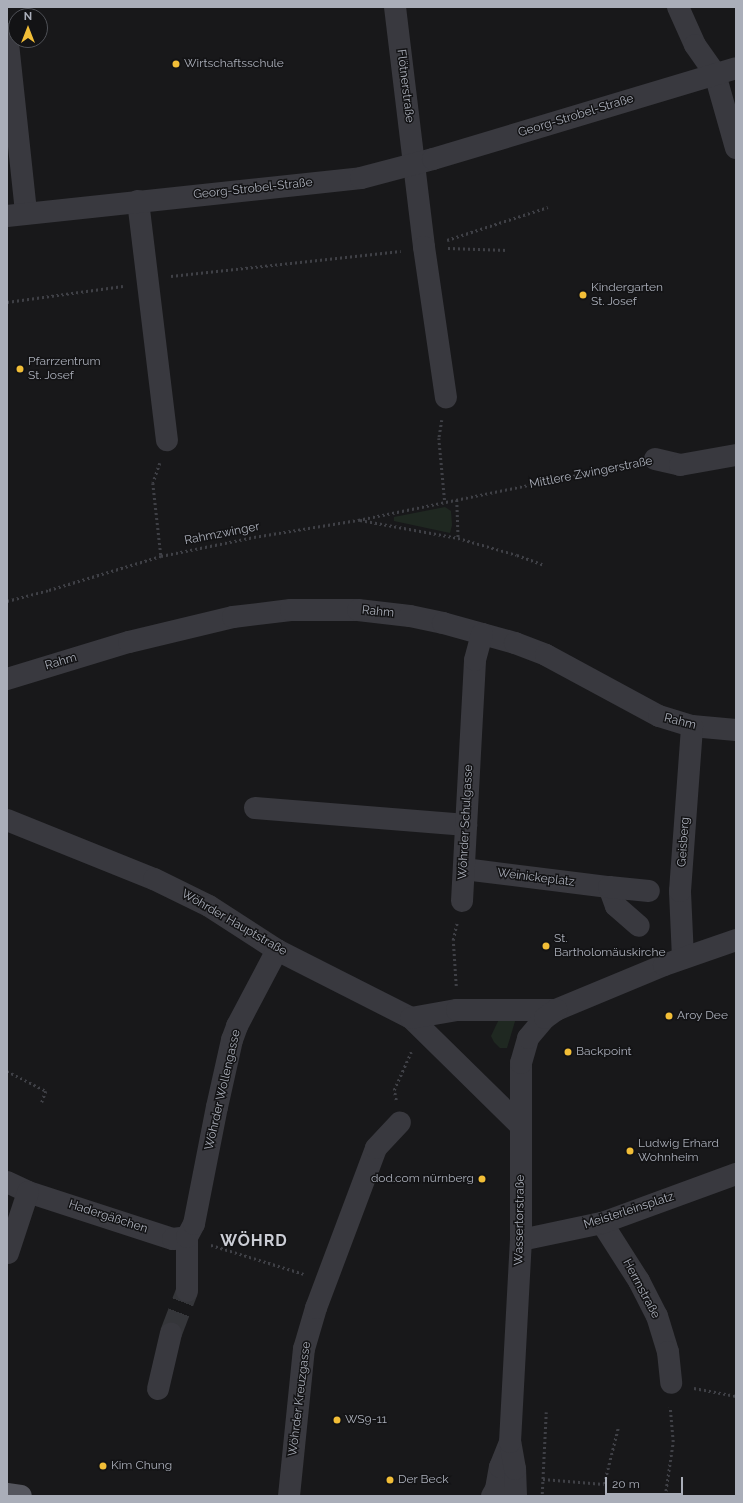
<!DOCTYPE html>
<html>
<head>
<meta charset="utf-8">
<style>
	body { margin:0 }
	#map { position:relative; width:743px; height:1503px; overflow:hidden; background:#18181a; font-family:Raleway,sans-serif }
	div>[style] { position:absolute }
	.green>* { inset:0; background:#1f2821 }
	.minor-tunnel>* { height:22px; margin-top:-11px; transform-origin:0; background:repeating-linear-gradient(90deg,#35363a 0 22px,transparent 0 33px) }
	.path>* { height:2.5px; margin-top:-1.25px; transform-origin:0; background:repeating-linear-gradient(90deg,#3f4046 0 2px,transparent 0 5px) }
	.minor>* { height:22px; margin:-11px; padding:0 11px; transform-origin:11px; border-radius:11px; background:#39393f }
	.major>* { height:22px; margin:-11px; padding:0 11px; transform-origin:11px; border-radius:11px; background:#55565e }
	.dots>* { width:11px; height:11px; translate:-50% -50%; box-sizing:border-box; border:2px solid #131315; border-radius:50% }
	span { translate:-50% -50%; white-space:nowrap; text-align:center; line-height:1.15; -webkit-text-stroke:3px #131315; paint-order:stroke }
	.poi-label { font-size:12px; color:#aaaeb9 }
	.left { translate:0 -50%; text-align:left }
	.right { translate:-100% -50%; text-align:right }
	.street-label { font-size:12px; color:#aaaeb9 }
	.district-label { font-size:16px; color:#cbcdd5; font-weight:700; letter-spacing:1px }
	.frame { position:absolute; inset:0; border:8px solid #aaaeb9; pointer-events:none }
	.north { position:absolute; left:8px; top:8px; width:40px; height:40px; box-sizing:border-box; background:#131315; border:1px solid #4f5157; border-radius:50%; rotate:0deg; font-size:11px; font-weight:700; line-height:16px; text-align:center; color:#aaaeb9 }
	.north::after { content:''; display:block; margin:auto; width:14px; height:18px; background:#f2be37; clip-path:polygon(50% 0,100% 100%,50% 72%,0 100%) }
	.scale { position:absolute; left:605px; top:1477px; width:78px; height:18px; box-sizing:border-box; border:2px solid #aaaeb9; border-top:0; padding-left:5px; font-size:12px; line-height:14px; white-space:nowrap; color:#aaaeb9; -webkit-text-stroke:3px #131315; paint-order:stroke }
</style>
</head>
<body>
<div id="map">
	<div class="green">
		<div style="clip-path:polygon(445px 507px,451px 511px,452px 525px,450px 533px,394px 521px,394px 517px)"></div>
		<div style="clip-path:polygon(500px 1017px,516px 1018px,507px 1048px,500px 1048px,494px 1042px,491px 1036px)"></div>
	</div>
	<div class="minor-tunnel">
		<div style="left:171px;top:1333px;width:45px;rotate:-69.1deg"></div>
	</div>
	<div class="path">
		<div style="left:447px;top:240px;width:106px;rotate:-18.1deg"></div>
		<div style="left:448px;top:248px;width:60px;rotate:1.9deg"></div>
		<div style="left:171px;top:276px;width:231px;rotate:-6.2deg"></div>
		<div style="left:7px;top:302px;width:117px;rotate:-7.9deg"></div>
		<div style="left:442px;top:420px;width:18px;rotate:99deg"></div>
		<div style="left:439px;top:438px;width:65px;rotate:84.7deg"></div>
		<div style="left:160px;top:463px;width:21px;rotate:109deg"></div>
		<div style="left:153px;top:483px;width:73px;rotate:83.7deg"></div>
		<div style="left:457px;top:500px;width:38px;rotate:88deg"></div>
		<div style="left:458px;top:538px;width:61px;rotate:16.1deg"></div>
		<div style="left:517px;top:555px;width:27px;rotate:20deg"></div>
		<div style="left:360px;top:520px;width:100px;rotate:10.4deg"></div>
		<div style="left:7px;top:601px;width:43px;rotate:-14.7deg"></div>
		<div style="left:49px;top:590px;width:117px;rotate:-16.9deg"></div>
		<div style="left:161px;top:556px;width:95px;rotate:-11.5deg"></div>
		<div style="left:254px;top:537px;width:105px;rotate:-9.3deg"></div>
		<div style="left:358px;top:520px;width:279px;rotate:-11.6deg"></div>
		<div style="left:456px;top:986px;width:46px;rotate:-93.7deg"></div>
		<div style="left:453px;top:940px;width:17px;rotate:-77deg"></div>
		<div style="left:7px;top:1071px;width:44px;rotate:27.1deg"></div>
		<div style="left:46px;top:1091px;width:12px;rotate:110deg"></div>
		<div style="left:396px;top:1100px;width:10px;rotate:-101deg"></div>
		<div style="left:394px;top:1090px;width:42px;rotate:-65.9deg"></div>
		<div style="left:211px;top:1245px;width:97px;rotate:17.3deg"></div>
		<div style="left:694px;top:1388px;width:43px;rotate:10.8deg"></div>
		<div style="left:543px;top:1479px;width:61px;rotate:4.7deg"></div>
		<div style="left:604px;top:1484px;width:58px;rotate:-76deg"></div>
		<div style="left:542px;top:1494px;width:82px;rotate:-87.2deg"></div>
		<div style="left:665px;top:1496px;width:55px;rotate:-81.6deg"></div>
		<div style="left:673px;top:1442px;width:35px;rotate:-95deg"></div>
	</div>
	<div class="minor">
		<div style="left:395px;top:7px;width:242px;rotate:83.1deg"></div>
		<div style="left:424px;top:247px;width:152px;rotate:81.7deg"></div>
		<div style="left:678px;top:7px;width:42px;rotate:65.9deg"></div>
		<div style="left:695px;top:45px;width:35px;rotate:55deg"></div>
		<div style="left:715px;top:74px;width:77px;rotate:74.2deg"></div>
		<div style="left:7px;top:34px;width:180px;rotate:83.9deg"></div>
		<div style="left:138px;top:201px;width:241px;rotate:83.1deg"></div>
		<div style="left:7px;top:216px;width:356px;rotate:-6.1deg"></div>
		<div style="left:361px;top:178px;width:74px;rotate:-14.8deg"></div>
		<div style="left:433px;top:159px;width:316px;rotate:-16.7deg"></div>
		<div style="left:655px;top:459px;width:26px;rotate:13deg"></div>
		<div style="left:680px;top:465px;width:57px;rotate:-10.1deg"></div>
		<div style="left:7px;top:679px;width:127px;rotate:-16.9deg"></div>
		<div style="left:129px;top:642px;width:107px;rotate:-13.5deg"></div>
		<div style="left:233px;top:617px;width:58px;rotate:-6.9deg"></div>
		<div style="left:291px;top:610px;width:67px"></div>
		<div style="left:358px;top:610px;width:52px;rotate:6.6deg"></div>
		<div style="left:410px;top:616px;width:34px;rotate:12deg"></div>
		<div style="left:443px;top:623px;width:75px;rotate:15.5deg"></div>
		<div style="left:515px;top:643px;width:33px;rotate:21deg"></div>
		<div style="left:546px;top:655px;width:128px;rotate:28.4deg"></div>
		<div style="left:659px;top:716px;width:34px;rotate:17deg"></div>
		<div style="left:692px;top:726px;width:44px;rotate:5.2deg"></div>
		<div style="left:255px;top:808px;width:212px;rotate:4.6deg"></div>
		<div style="left:7px;top:820px;width:158px;rotate:21.9deg"></div>
		<div style="left:154px;top:879px;width:61px;rotate:26.1deg"></div>
		<div style="left:209px;top:906px;width:81px;rotate:32.9deg"></div>
		<div style="left:277px;top:950px;width:150px;rotate:26.9deg"></div>
		<div style="left:411px;top:1018px;width:154px;rotate:44.5deg"></div>
		<div style="left:464px;top:869px;width:146px;rotate:7.1deg"></div>
		<div style="left:609px;top:887px;width:20px;rotate:70deg"></div>
		<div style="left:616px;top:906px;width:30px;rotate:41deg"></div>
		<div style="left:609px;top:887px;width:40px;rotate:5.7deg"></div>
		<div style="left:462px;top:901px;width:241px;rotate:-86.9deg"></div>
		<div style="left:475px;top:660px;width:27px;rotate:-75deg"></div>
		<div style="left:683px;top:958px;width:67px;rotate:-92.6deg"></div>
		<div style="left:680px;top:891px;width:165px;rotate:-85.8deg"></div>
		<div style="left:411px;top:1018px;width:47px;rotate:-9.9deg"></div>
		<div style="left:457px;top:1010px;width:99px"></div>
		<div style="left:556px;top:1010px;width:117px;rotate:-22.6deg"></div>
		<div style="left:664px;top:965px;width:76px;rotate:-19.1deg"></div>
		<div style="left:7px;top:1182px;width:23px;rotate:25deg"></div>
		<div style="left:28px;top:1192px;width:152px;rotate:18deg"></div>
		<div style="left:173px;top:1239px;width:14px;rotate:-8deg"></div>
		<div style="left:602px;top:1223px;width:69px;rotate:57.5deg"></div>
		<div style="left:639px;top:1281px;width:39px;rotate:63deg"></div>
		<div style="left:657px;top:1316px;width:38px;rotate:73deg"></div>
		<div style="left:668px;top:1352px;width:31px;rotate:84deg"></div>
		<div style="left:521px;top:1240px;width:83px;rotate:-11.9deg"></div>
		<div style="left:602px;top:1223px;width:143px;rotate:-20.1deg"></div>
		<div style="left:8px;top:1253px;width:64px;rotate:-71.8deg"></div>
		<div style="left:187px;top:1291px;width:54px;rotate:-90deg"></div>
		<div style="left:187px;top:1237px;width:15px;rotate:-62deg"></div>
		<div style="left:194px;top:1224px;width:119px;rotate:-78.9deg"></div>
		<div style="left:217px;top:1107px;width:69px;rotate:-77.4deg"></div>
		<div style="left:232px;top:1040px;width:15px;rotate:-70deg"></div>
		<div style="left:237px;top:1026px;width:86px;rotate:-62.2deg"></div>
		<div style="left:158px;top:1389px;width:57px;rotate:-76.9deg"></div>
		<div style="left:289px;top:1496px;width:148px;rotate:-84.2deg"></div>
		<div style="left:304px;top:1349px;width:43px;rotate:-73.7deg"></div>
		<div style="left:316px;top:1308px;width:171px;rotate:-69.4deg"></div>
		<div style="left:376px;top:1148px;width:35px;rotate:-47deg"></div>
		<div style="left:492px;top:1496px;width:8px;rotate:-60deg"></div>
		<div style="left:496px;top:1489px;width:22px;rotate:-80deg"></div>
		<div style="left:500px;top:1467px;width:27px;rotate:-68deg"></div>
		<div style="left:516px;top:1496px;width:27px;rotate:-92deg"></div>
		<div style="left:515px;top:1469px;width:27px;rotate:-100deg"></div>
		<div style="left:510px;top:1442px;width:202px;rotate:-86.9deg"></div>
		<div style="left:521px;top:1240px;width:177px;rotate:-90deg"></div>
		<div style="left:521px;top:1063px;width:26px;rotate:-74deg"></div>
		<div style="left:528px;top:1038px;width:26px;rotate:-50deg"></div>
		<div style="left:545px;top:1018px;width:14px;rotate:-36deg"></div>
	</div>
	<div class="major">
		<div style="left:7px;top:1494px;width:14px;rotate:8deg"></div>
	</div>
	<div class="dots">
		<div style="left:176px;top:64px;background:#f2be37"></div>
		<div style="left:583px;top:295px;background:#f2be37"></div>
		<div style="left:20px;top:369px;background:#f2be37"></div>
		<div style="left:546px;top:946px;background:#f2be37"></div>
		<div style="left:669px;top:1016px;background:#f2be37"></div>
		<div style="left:568px;top:1052px;background:#f2be37"></div>
		<div style="left:630px;top:1151px;background:#f2be37"></div>
		<div style="left:482px;top:1179px;background:#f2be37"></div>
		<div style="left:337px;top:1420px;background:#f2be37"></div>
		<div style="left:103px;top:1466px;background:#f2be37"></div>
		<div style="left:390px;top:1480px;background:#f2be37"></div>
	</div>
	<div class="poi-label">
		<span class="left" style="left:184px;top:64px">Wirtschaftsschule</span>
		<span class="left" style="left:591px;top:295px">Kindergarten<br>St. Josef</span>
		<span class="left" style="left:28px;top:369px">Pfarrzentrum<br>St. Josef</span>
		<span class="left" style="left:554px;top:946px">St.<br>Bartholomäuskirche</span>
		<span class="left" style="left:677px;top:1016px">Aroy Dee</span>
		<span class="left" style="left:576px;top:1052px">Backpoint</span>
		<span class="left" style="left:638px;top:1151px">Ludwig Erhard<br>Wohnheim</span>
		<span class="right" style="left:474px;top:1179px">dod.com nürnberg</span>
		<span class="left" style="left:345px;top:1420px">WS9-11</span>
		<span class="left" style="left:111px;top:1466px">Kim Chung</span>
		<span class="left" style="left:398px;top:1480px">Der Beck</span>
	</div>
	<div class="street-label">
		<span style="left:405px;top:86px;rotate:83deg">Flötnerstraße</span>
		<span style="left:576px;top:116px;rotate:-17deg">Georg-Strobel-Straße</span>
		<span style="left:253px;top:189px;rotate:-6deg">Georg-Strobel-Straße</span>
		<span style="left:591px;top:473px;rotate:-11deg">Mittlere Zwingerstraße</span>
		<span style="left:222px;top:534px;rotate:-11deg">Rahmzwinger</span>
		<span style="left:378px;top:612px;rotate:6deg">Rahm</span>
		<span style="left:61px;top:662px;rotate:-16deg">Rahm</span>
		<span style="left:680px;top:722px;rotate:14deg">Rahm</span>
		<span style="left:466px;top:822px;rotate:-87deg">Wöhrder Schulgasse</span>
		<span style="left:684px;top:842px;rotate:-86deg">Geisberg</span>
		<span style="left:536px;top:878px;rotate:7deg">Weinickeplatz</span>
		<span style="left:234px;top:923px;rotate:30deg">Wöhrder Hauptstraße</span>
		<span style="left:223px;top:1090px;rotate:-77deg">Wöhrder Wollengasse</span>
		<span style="left:629px;top:1211px;rotate:-18deg">Meisterleinsplatz</span>
		<span style="left:108px;top:1217px;rotate:18deg">Hadergäßchen</span>
		<span style="left:520px;top:1220px;rotate:-89deg">Wassertorstraße</span>
		<span style="left:641px;top:1289px;rotate:62deg">Herrnstraße</span>
		<span style="left:300px;top:1399px;rotate:-83deg">Wöhrder Kreuzgasse</span>
	</div>
	<div class="district-label">
		<span style="left:254px;top:1241px">WÖHRD</span>
	</div>
	<div class="frame"></div>
	<div class="north">N</div>
	<div class="scale">20 m</div>
</div>
</body>
</html>
